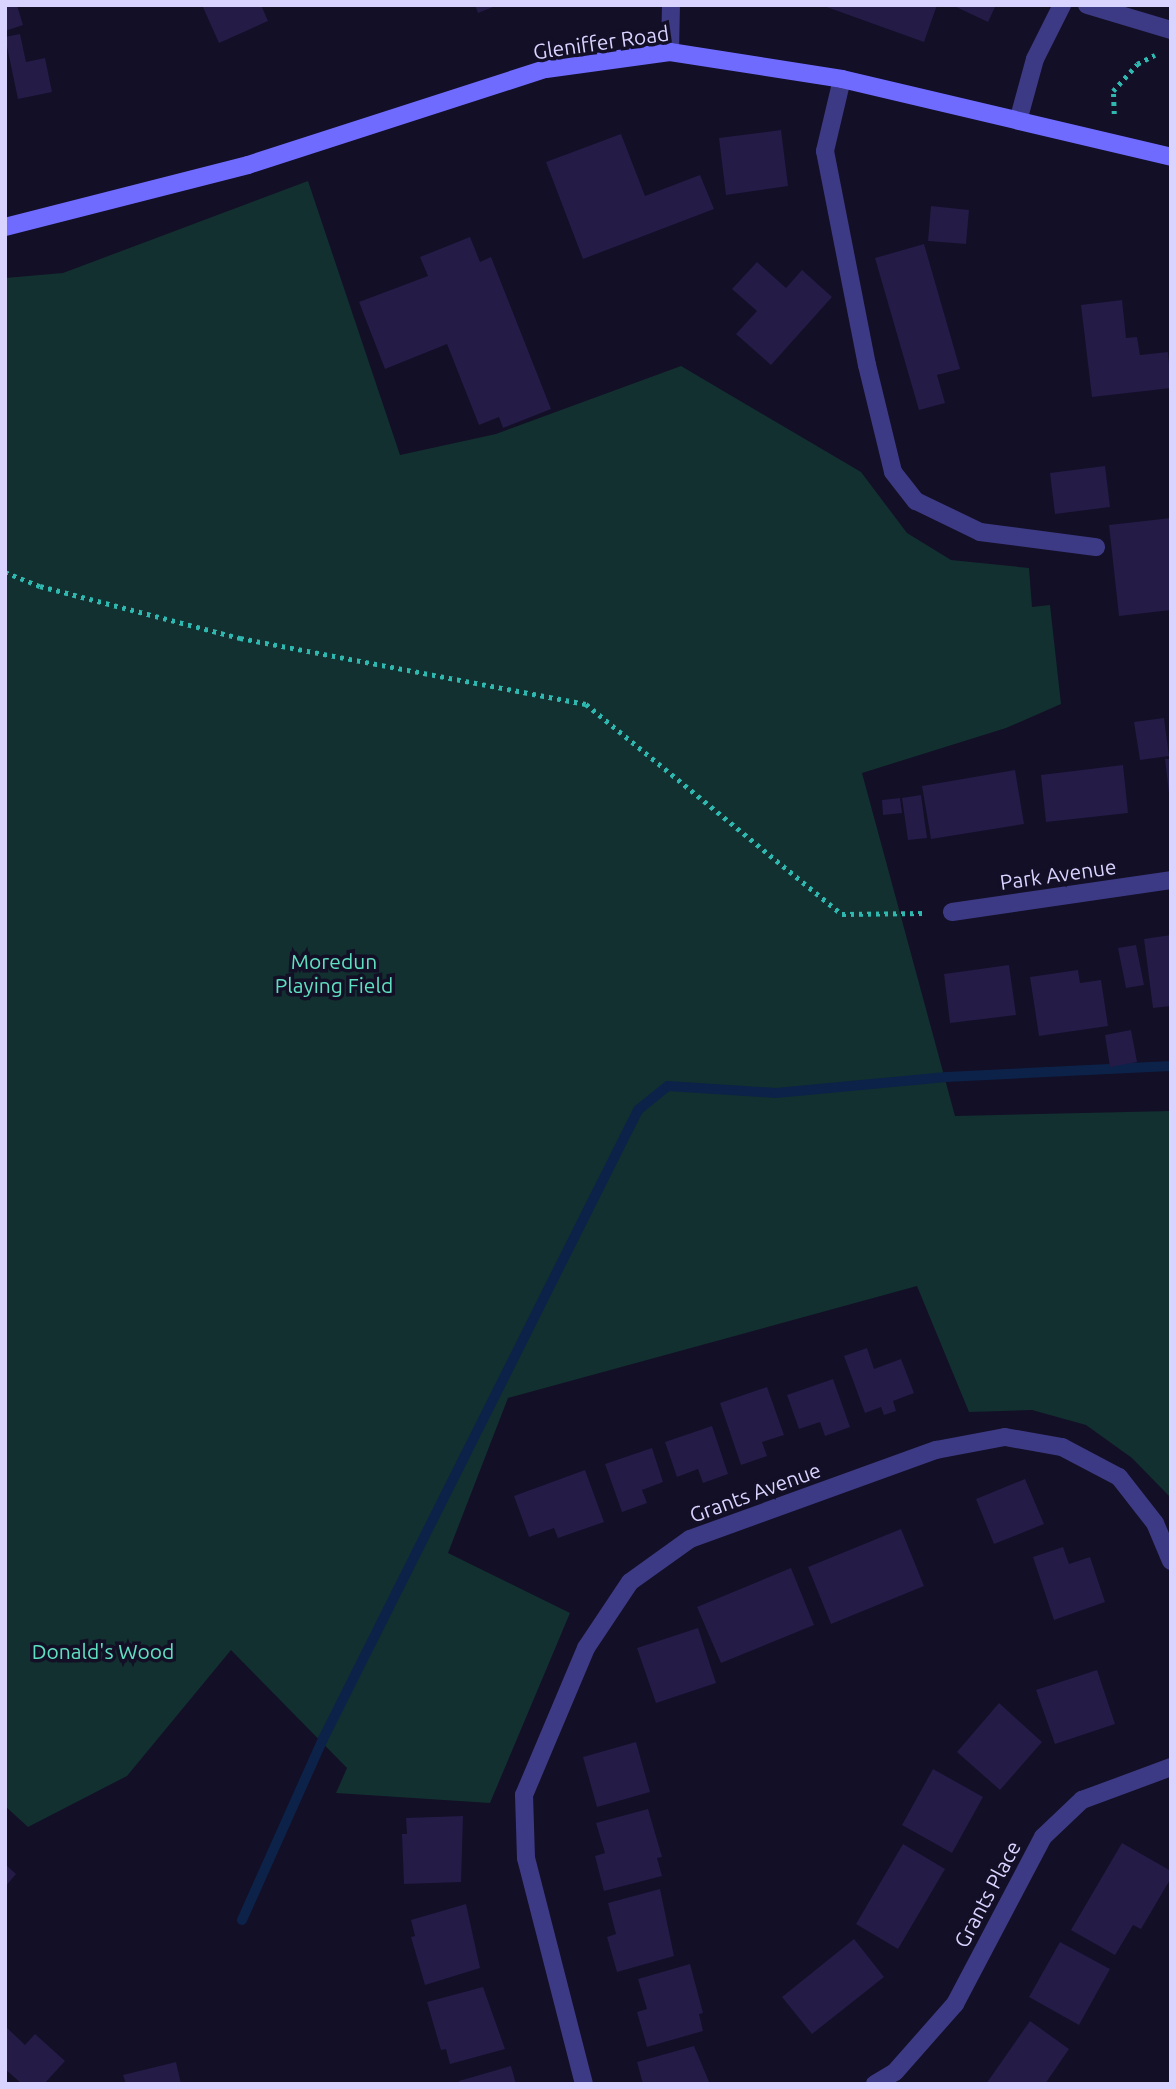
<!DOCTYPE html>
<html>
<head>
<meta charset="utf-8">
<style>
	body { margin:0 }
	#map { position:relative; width:1176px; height:2089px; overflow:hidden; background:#130f26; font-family:Ubuntu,sans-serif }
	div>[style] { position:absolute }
	.green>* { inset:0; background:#12302f }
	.stream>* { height:10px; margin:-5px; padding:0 5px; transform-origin:5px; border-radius:5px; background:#0c2248 }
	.building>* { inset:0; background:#241b47 }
	.path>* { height:4.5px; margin-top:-2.25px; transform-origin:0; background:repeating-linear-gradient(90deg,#2fb8b0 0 3.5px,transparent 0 8.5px) }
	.lane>* { height:18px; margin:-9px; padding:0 9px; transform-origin:9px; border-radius:9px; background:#3d3a85 }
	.street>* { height:18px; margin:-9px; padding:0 9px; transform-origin:9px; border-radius:9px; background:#3d3a85 }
	.secondary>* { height:18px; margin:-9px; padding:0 9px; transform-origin:9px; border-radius:9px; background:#6f6bff }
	span { translate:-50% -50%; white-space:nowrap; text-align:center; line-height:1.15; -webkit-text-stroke:7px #130f26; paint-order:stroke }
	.street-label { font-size:21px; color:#d9d4ff }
	.park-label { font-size:21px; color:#5fe0c0 }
	.frame { position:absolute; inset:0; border:7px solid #d9d4ff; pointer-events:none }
</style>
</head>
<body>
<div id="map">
	<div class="green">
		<div style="clip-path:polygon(308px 181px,400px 455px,496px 434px,681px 366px,861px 472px,907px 533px,951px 560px,1029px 568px,1032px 607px,1050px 605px,1061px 704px,1006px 728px,862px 773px,955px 1116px,1171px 1111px,1171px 1498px,1132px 1458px,1086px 1425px,1032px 1410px,969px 1412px,917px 1286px,508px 1398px,448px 1553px,570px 1613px,490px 1803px,336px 1793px,347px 1768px,231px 1650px,127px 1776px,28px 1827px,5px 1806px,5px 278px,63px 273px)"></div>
	</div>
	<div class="stream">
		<div style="left:242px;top:1920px;width:198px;rotate:-65.9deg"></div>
		<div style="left:323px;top:1739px;width:703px;rotate:-63.4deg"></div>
		<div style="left:638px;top:1110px;width:38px;rotate:-39deg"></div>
		<div style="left:668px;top:1086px;width:108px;rotate:3.7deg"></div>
		<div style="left:776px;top:1093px;width:171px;rotate:-5.4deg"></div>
		<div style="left:946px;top:1077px;width:225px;rotate:-2.8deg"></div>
	</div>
	<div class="building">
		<div style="clip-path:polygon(5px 5px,17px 5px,23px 25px,5px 31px)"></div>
		<div style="clip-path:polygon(202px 5px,261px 5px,268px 21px,219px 43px)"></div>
		<div style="clip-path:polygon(475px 5px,498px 5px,478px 13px)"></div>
		<div style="clip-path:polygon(821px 5px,937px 5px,924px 42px)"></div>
		<div style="clip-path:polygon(952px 5px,996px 5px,988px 22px)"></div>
		<div style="clip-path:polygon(20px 34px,26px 62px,45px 58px,52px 92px,18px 99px,5px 37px)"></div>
		<div style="clip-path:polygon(781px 130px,788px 186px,726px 195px,719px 138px)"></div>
		<div style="clip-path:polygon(621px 134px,645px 196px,700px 175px,714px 209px,583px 259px,546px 162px)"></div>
		<div style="clip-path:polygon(931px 206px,969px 210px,966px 244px,928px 241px)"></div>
		<div style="clip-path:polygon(470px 237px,480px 262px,491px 257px,551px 409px,503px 428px,499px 417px,479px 425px,447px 344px,385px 369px,359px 302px,428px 276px,420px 257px)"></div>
		<div style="clip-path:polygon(924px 244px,960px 369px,937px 375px,945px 403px,919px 410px,875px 258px)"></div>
		<div style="clip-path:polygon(757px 262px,786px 288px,802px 270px,832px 297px,771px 365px,736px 334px,757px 311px,732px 289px)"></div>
		<div style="clip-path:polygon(1122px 300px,1126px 338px,1137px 337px,1140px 355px,1168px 352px,1171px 388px,1092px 397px,1081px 305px)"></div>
		<div style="clip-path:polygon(1105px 466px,1110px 507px,1055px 514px,1050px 473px)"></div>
		<div style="clip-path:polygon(1171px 518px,1171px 610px,1119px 616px,1109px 525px)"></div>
		<div style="clip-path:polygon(1164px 718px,1169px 756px,1140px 760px,1134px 722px)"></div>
		<div style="clip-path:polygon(1165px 759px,1171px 759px,1171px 793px,1169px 793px)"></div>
		<div style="clip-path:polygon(1123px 765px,1128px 813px,1046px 822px,1041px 775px)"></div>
		<div style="clip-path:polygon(1015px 770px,1024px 824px,931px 839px,922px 786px)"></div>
		<div style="clip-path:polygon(921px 795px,927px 838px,908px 840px,902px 798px)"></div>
		<div style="clip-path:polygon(900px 798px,902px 813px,883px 815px,882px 800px)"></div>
		<div style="clip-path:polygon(1171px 935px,1171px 1006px,1153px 1008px,1144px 939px)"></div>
		<div style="clip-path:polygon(1136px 945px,1144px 985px,1126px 988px,1118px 948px)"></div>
		<div style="clip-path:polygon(1009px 965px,1016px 1015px,950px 1023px,944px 974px)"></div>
		<div style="clip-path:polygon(1078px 970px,1080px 983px,1101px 980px,1108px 1026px,1039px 1036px,1030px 977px)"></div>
		<div style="clip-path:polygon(1131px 1030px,1137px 1062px,1110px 1067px,1105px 1035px)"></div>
		<div style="clip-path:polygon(867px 1348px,874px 1369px,901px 1359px,914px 1393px,893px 1401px,896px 1411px,884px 1415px,881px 1407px,865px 1413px,844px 1356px)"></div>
		<div style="clip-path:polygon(833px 1379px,850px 1427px,825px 1436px,820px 1422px,799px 1429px,787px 1395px)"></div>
		<div style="clip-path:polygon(767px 1387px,784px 1435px,762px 1442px,767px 1456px,741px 1465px,720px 1403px)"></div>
		<div style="clip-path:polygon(712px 1426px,728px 1474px,703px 1483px,698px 1469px,677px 1477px,665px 1442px)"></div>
		<div style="clip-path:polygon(652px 1448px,663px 1482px,642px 1490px,647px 1503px,622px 1512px,605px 1464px)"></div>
		<div style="clip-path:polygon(585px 1470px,604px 1522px,558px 1538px,554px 1528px,529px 1537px,514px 1496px)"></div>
		<div style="clip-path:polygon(1025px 1479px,1044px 1524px,994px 1544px,976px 1499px)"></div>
		<div style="clip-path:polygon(901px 1529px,924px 1586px,831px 1624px,808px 1567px)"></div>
		<div style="clip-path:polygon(1063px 1547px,1069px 1564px,1090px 1557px,1105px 1602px,1054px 1620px,1033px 1557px)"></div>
		<div style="clip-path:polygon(791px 1568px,814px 1625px,721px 1663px,697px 1607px)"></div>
		<div style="clip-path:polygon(698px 1628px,716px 1683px,656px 1703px,637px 1648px)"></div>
		<div style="clip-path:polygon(1097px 1670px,1115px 1724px,1055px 1744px,1036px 1690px)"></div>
		<div style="clip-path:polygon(999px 1703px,1042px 1742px,1000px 1790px,957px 1752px)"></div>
		<div style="clip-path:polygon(636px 1742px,650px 1792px,597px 1807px,583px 1757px)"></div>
		<div style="clip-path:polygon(933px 1769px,983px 1797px,952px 1853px,902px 1825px)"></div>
		<div style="clip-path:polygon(648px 1809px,662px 1857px,657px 1858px,662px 1876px,604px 1891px,595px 1856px,605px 1853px,596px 1823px)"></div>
		<div style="clip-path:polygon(463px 1816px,461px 1882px,404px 1884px,402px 1834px,407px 1834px,406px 1818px)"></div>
		<div style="clip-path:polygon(1122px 1843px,1171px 1871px,1171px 1878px,1141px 1929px,1133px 1925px,1115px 1955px,1071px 1930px)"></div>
		<div style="clip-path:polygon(903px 1844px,945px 1869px,898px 1949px,856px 1924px)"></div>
		<div style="clip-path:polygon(5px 1864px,16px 1874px,5px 1887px)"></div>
		<div style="clip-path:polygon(660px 1889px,674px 1956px,617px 1972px,607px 1937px,616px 1934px,608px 1903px)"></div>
		<div style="clip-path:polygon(466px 1904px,480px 1968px,425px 1985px,411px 1937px,415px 1936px,411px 1920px)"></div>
		<div style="clip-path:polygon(854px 1939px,884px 1977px,812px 2034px,782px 1997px)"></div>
		<div style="clip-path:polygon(1060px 1942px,1110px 1969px,1079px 2025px,1029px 1997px)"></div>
		<div style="clip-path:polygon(690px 1964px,703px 2013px,699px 2014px,703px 2031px,647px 2047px,637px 2012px,647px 2009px,638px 1979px)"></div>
		<div style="clip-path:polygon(483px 1987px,505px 2049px,450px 2064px,446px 2049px,441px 2050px,427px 2002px)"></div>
		<div style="clip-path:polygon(1030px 2021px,1069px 2049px,1045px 2084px,986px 2084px)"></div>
		<div style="clip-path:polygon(5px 2026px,25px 2045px,35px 2034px,65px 2061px,44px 2084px,22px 2084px,5px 2069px)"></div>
		<div style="clip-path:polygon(694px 2046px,710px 2084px,643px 2084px,637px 2062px)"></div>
		<div style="clip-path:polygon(176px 2062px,181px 2084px,126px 2084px,123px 2075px)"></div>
		<div style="clip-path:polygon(511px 2066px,516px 2084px,460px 2084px,459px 2081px)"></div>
	</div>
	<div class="path">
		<div style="left:1114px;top:114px;width:23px;rotate:-92deg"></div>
		<div style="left:1113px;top:91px;width:36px;rotate:-48deg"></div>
		<div style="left:1137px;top:64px;width:20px;rotate:-27deg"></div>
		<div style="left:5px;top:572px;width:38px;rotate:22deg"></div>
		<div style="left:40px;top:586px;width:207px;rotate:14.6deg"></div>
		<div style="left:240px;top:638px;width:352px;rotate:10.8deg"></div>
		<div style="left:586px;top:704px;width:331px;rotate:39.4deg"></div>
		<div style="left:842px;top:914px;width:84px;rotate:-0.7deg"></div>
	</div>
	<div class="lane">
		<div style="left:842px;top:79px;width:74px;rotate:103.3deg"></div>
		<div style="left:825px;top:151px;width:218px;rotate:78.9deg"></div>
		<div style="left:867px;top:365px;width:110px;rotate:76.3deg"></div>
		<div style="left:893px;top:472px;width:37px;rotate:52deg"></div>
		<div style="left:916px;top:501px;width:71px;rotate:25.8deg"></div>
		<div style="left:980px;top:532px;width:117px;rotate:7.4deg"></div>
	</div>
	<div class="street">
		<div style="left:1087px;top:5px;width:88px;rotate:16.6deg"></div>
		<div style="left:670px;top:52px;width:47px;rotate:-88.8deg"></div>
		<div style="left:1018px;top:121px;width:64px;rotate:-74.7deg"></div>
		<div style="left:1035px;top:59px;width:60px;rotate:-63.4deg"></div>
		<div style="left:952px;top:912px;width:221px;rotate:-8.3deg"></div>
		<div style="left:584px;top:2084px;width:233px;rotate:-104.4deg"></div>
		<div style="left:526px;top:1858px;width:63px;rotate:-91.8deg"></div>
		<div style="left:524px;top:1795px;width:160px;rotate:-67.1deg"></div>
		<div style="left:586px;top:1648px;width:79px;rotate:-56.3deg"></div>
		<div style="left:630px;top:1582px;width:74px;rotate:-35.6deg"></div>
		<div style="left:690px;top:1539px;width:262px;rotate:-19.9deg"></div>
		<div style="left:936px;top:1450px;width:70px;rotate:-10.7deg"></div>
		<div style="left:1005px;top:1437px;width:58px;rotate:10deg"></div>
		<div style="left:1062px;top:1447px;width:64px;rotate:27.8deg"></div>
		<div style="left:1119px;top:1477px;width:58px;rotate:52deg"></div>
		<div style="left:1155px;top:1523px;width:41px;rotate:67.2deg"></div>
		<div style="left:875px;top:2084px;width:23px;rotate:-31deg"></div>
		<div style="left:895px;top:2072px;width:91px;rotate:-48.6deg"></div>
		<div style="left:955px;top:2004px;width:189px;rotate:-62.2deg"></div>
		<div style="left:1043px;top:1837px;width:54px;rotate:-43.5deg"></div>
		<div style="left:1082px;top:1800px;width:95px;rotate:-20.3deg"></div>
	</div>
	<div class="secondary">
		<div style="left:5px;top:227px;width:251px;rotate:-14.3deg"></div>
		<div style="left:248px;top:165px;width:313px;rotate:-17.9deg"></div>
		<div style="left:546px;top:69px;width:125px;rotate:-7.8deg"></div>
		<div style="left:670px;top:52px;width:174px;rotate:8.9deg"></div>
		<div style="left:842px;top:79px;width:338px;rotate:13.3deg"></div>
	</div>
	<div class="street-label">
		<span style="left:601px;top:42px;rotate:-8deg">Gleniffer Road</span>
		<span style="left:1058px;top:874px;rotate:-8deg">Park Avenue</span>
		<span style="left:755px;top:1492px;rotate:-20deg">Grants Avenue</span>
		<span style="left:987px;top:1894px;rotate:-62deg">Grants Place</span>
	</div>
	<div class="park-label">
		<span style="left:334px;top:973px">Moredun<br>Playing Field</span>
		<span style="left:103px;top:1651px">Donald's Wood</span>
	</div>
	<div class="frame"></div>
</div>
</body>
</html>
